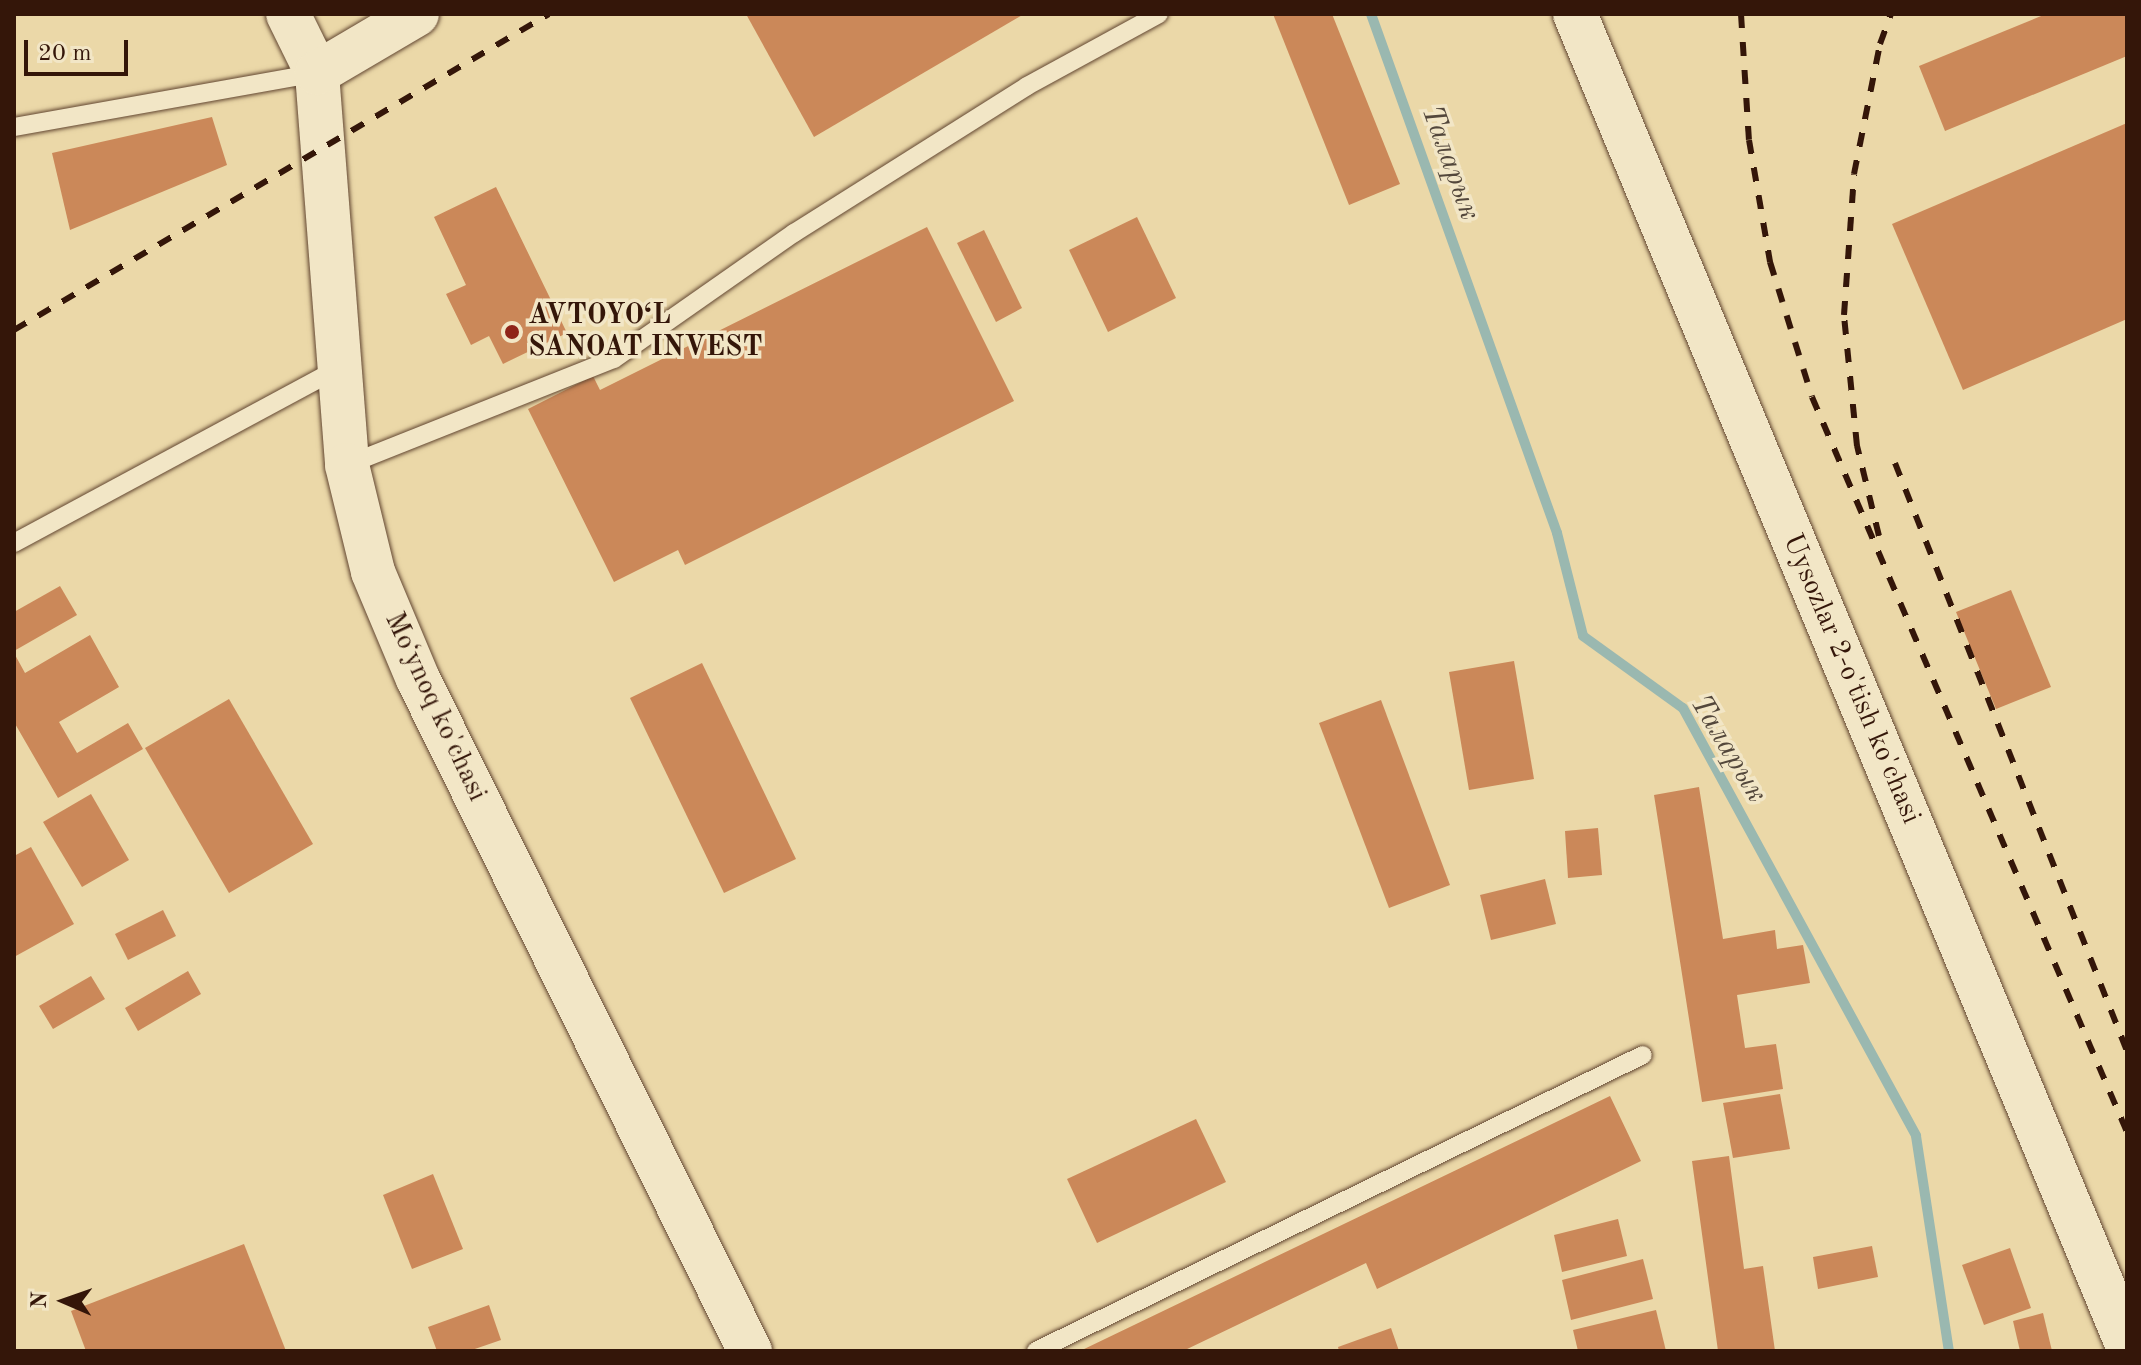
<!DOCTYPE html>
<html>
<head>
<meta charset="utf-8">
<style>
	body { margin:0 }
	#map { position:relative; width:2141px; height:1365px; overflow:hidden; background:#ebd8a8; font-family:"Old Standard TT",serif }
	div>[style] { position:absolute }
	.stream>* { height:10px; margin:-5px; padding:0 5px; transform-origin:5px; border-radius:5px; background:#9ab8b0 }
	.building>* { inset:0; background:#cb8859 }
	.roads { filter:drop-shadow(0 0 2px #624631) drop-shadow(0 0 2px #624631) }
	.lane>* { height:18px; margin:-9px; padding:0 9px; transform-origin:9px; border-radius:9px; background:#f2e6c6 }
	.secondary>* { height:44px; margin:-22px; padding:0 22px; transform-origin:22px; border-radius:22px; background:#f2e6c6 }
	.rail>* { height:6px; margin-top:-3px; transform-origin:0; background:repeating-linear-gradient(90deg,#341609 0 14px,transparent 0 28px) }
	.dots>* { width:22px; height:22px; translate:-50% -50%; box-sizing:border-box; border:4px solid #f2e6c6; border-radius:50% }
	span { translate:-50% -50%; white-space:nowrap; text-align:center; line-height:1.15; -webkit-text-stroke:7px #f2e6c6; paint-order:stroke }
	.poi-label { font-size:28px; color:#341609; font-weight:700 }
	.left { translate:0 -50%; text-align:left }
	.street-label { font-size:28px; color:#341609 }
	.water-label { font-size:30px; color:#53473b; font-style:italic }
	.frame { position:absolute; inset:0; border:16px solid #341609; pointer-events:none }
	.north { position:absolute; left:24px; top:1261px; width:80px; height:80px; -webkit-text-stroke:6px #f2e6c6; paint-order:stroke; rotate:272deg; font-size:22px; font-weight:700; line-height:32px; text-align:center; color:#341609 }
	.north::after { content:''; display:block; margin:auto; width:28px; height:36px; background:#341609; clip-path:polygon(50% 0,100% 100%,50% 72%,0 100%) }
	.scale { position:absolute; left:24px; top:40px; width:104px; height:36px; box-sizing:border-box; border:4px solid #341609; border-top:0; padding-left:10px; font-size:24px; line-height:28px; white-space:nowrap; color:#341609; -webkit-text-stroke:6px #f2e6c6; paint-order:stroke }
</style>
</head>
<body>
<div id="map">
	<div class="stream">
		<div style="left:1371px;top:14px;width:551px;rotate:70.28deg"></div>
		<div style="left:1557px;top:533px;width:106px;rotate:75.8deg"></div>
		<div style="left:1583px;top:636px;width:123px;rotate:35.8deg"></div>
		<div style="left:1683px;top:708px;width:487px;rotate:61.4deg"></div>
		<div style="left:1916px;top:1136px;width:218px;rotate:81.3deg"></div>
	</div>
	<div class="building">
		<div style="clip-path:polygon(746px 14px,1024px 14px,814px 137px)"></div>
		<div style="clip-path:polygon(1273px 14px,1332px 14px,1400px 184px,1349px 205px)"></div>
		<div style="clip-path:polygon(2046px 14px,2127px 14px,2127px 56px,1945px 131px,1919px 66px)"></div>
		<div style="clip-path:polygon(212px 117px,227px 165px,70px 230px,52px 153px)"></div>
		<div style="clip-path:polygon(2127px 123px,2127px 319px,1963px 390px,1892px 224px)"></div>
		<div style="clip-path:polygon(496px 187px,567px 333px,503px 364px,489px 336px,471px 345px,446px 294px,466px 285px,434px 217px)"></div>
		<div style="clip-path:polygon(1137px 217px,1176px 298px,1108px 332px,1069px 250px)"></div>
		<div style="clip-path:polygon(927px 227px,1014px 401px,685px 565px,678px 550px,614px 582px,528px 409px,593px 376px,600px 390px)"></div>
		<div style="clip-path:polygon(984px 230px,1022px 308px,996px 322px,957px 243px)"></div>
		<div style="clip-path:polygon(60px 586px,77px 615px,14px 651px,14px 612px)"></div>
		<div style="clip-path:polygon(2011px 590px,2051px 687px,1996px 709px,1956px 612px)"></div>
		<div style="clip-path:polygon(90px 635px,119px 687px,59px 722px,77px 753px,128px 723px,143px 749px,58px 798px,14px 722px,14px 653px,25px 673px)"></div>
		<div style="clip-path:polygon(1514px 661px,1534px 779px,1469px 790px,1449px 672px)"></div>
		<div style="clip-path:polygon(702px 663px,796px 859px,724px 893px,630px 698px)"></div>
		<div style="clip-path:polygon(229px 699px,313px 844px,229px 893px,145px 748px)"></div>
		<div style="clip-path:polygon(1381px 700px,1450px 885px,1389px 908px,1319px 723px)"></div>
		<div style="clip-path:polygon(1699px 787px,1723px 939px,1775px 930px,1777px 949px,1803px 945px,1810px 983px,1737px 995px,1745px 1048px,1776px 1044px,1783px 1089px,1702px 1102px,1654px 795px)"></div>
		<div style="clip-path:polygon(91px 794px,129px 860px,82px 887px,43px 822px)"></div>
		<div style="clip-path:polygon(1598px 828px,1602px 875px,1568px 878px,1565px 831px)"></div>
		<div style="clip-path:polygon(31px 847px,74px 924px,14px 957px,14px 856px)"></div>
		<div style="clip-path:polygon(1545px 879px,1556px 924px,1491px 940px,1480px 895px)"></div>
		<div style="clip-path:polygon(163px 910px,176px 936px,128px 960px,115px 934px)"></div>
		<div style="clip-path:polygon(188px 971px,201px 994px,138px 1031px,125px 1008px)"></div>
		<div style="clip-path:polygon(91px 976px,105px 999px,53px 1029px,39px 1006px)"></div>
		<div style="clip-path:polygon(1780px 1094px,1790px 1149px,1733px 1158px,1723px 1103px)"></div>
		<div style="clip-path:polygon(1610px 1096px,1641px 1161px,1377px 1289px,1366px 1263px,1183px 1351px,1080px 1351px)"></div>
		<div style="clip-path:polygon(1196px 1119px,1226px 1182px,1097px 1243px,1067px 1179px)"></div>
		<div style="clip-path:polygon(1729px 1156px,1744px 1269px,1763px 1266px,1775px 1351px,1718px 1351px,1692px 1161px)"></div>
		<div style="clip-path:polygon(433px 1174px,463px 1249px,412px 1269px,383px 1195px)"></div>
		<div style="clip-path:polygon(1618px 1219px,1627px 1256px,1562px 1272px,1554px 1235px)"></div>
		<div style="clip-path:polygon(244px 1244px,286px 1351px,86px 1351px,71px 1311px)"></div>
		<div style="clip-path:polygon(1872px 1246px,1878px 1277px,1818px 1289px,1813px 1257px)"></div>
		<div style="clip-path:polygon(2010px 1248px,2031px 1308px,1984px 1325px,1962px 1265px)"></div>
		<div style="clip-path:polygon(1643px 1259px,1653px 1299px,1571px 1320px,1562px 1280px)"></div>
		<div style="clip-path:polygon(489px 1305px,501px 1340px,469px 1351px,437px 1351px,428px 1327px)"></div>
		<div style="clip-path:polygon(1656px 1310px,1666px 1351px,1578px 1351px,1573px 1330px)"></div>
		<div style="clip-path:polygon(2043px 1313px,2052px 1351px,2020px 1351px,2013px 1321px)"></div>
		<div style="clip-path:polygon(1391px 1328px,1399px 1351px,1339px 1351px,1338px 1347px)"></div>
	</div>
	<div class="roads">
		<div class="lane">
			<div style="left:14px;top:127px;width:308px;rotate:-10.1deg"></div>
			<div style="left:347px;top:465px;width:287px;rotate:-21.7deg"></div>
			<div style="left:614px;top:359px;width:220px;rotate:-35deg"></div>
			<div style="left:794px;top:233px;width:275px;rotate:-32.2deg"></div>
			<div style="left:1027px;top:86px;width:150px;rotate:-28.6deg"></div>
			<div style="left:14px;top:543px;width:367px;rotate:-28.3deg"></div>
			<div style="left:1036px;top:1351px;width:675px;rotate:-26deg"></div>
		</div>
		<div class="secondary">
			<div style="left:288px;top:14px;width:66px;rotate:63.8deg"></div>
			<div style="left:317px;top:73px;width:393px;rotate:85.6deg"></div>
			<div style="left:347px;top:465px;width:110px;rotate:76.3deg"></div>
			<div style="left:373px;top:572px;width:116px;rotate:67.2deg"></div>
			<div style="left:418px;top:679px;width:750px;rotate:63.71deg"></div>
			<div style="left:1575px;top:14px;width:1440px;rotate:67.46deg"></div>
			<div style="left:317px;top:73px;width:116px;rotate:-30.5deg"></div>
		</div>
	</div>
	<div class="rail">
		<div style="left:1741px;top:14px;width:126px;rotate:86.4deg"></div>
		<div style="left:1749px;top:140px;width:124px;rotate:80.2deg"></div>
		<div style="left:1770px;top:262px;width:141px;rotate:72.7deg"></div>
		<div style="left:1812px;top:397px;width:800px;rotate:66.8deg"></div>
		<div style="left:14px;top:330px;width:621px;rotate:-30.57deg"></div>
		<div style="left:1895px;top:463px;width:632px;rotate:68.47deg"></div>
		<div style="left:1879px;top:536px;width:93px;rotate:-103.7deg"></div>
		<div style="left:1857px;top:446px;width:132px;rotate:-95.7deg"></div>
		<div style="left:1844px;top:315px;width:141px;rotate:-85.9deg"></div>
		<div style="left:1854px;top:174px;width:133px;rotate:-78.7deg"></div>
		<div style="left:1880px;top:44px;width:32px;rotate:-70deg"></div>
	</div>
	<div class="dots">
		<div style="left:512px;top:332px;background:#8f2418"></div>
	</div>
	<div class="poi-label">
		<span class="left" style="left:528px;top:332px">AVTOYO‘L<br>SANOAT INVEST</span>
	</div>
	<div class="street-label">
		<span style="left:1851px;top:679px;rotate:67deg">Uysozlar 2-o'tish ko'chasi</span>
		<span style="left:435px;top:707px;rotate:65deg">Moʻynoq ko'chasi</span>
	</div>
	<div class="water-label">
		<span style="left:1450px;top:163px;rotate:70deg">Таларык</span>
		<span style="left:1728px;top:749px;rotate:59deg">Таларык</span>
	</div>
	<div class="frame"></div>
	<div class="north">N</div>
	<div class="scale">20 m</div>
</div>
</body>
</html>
